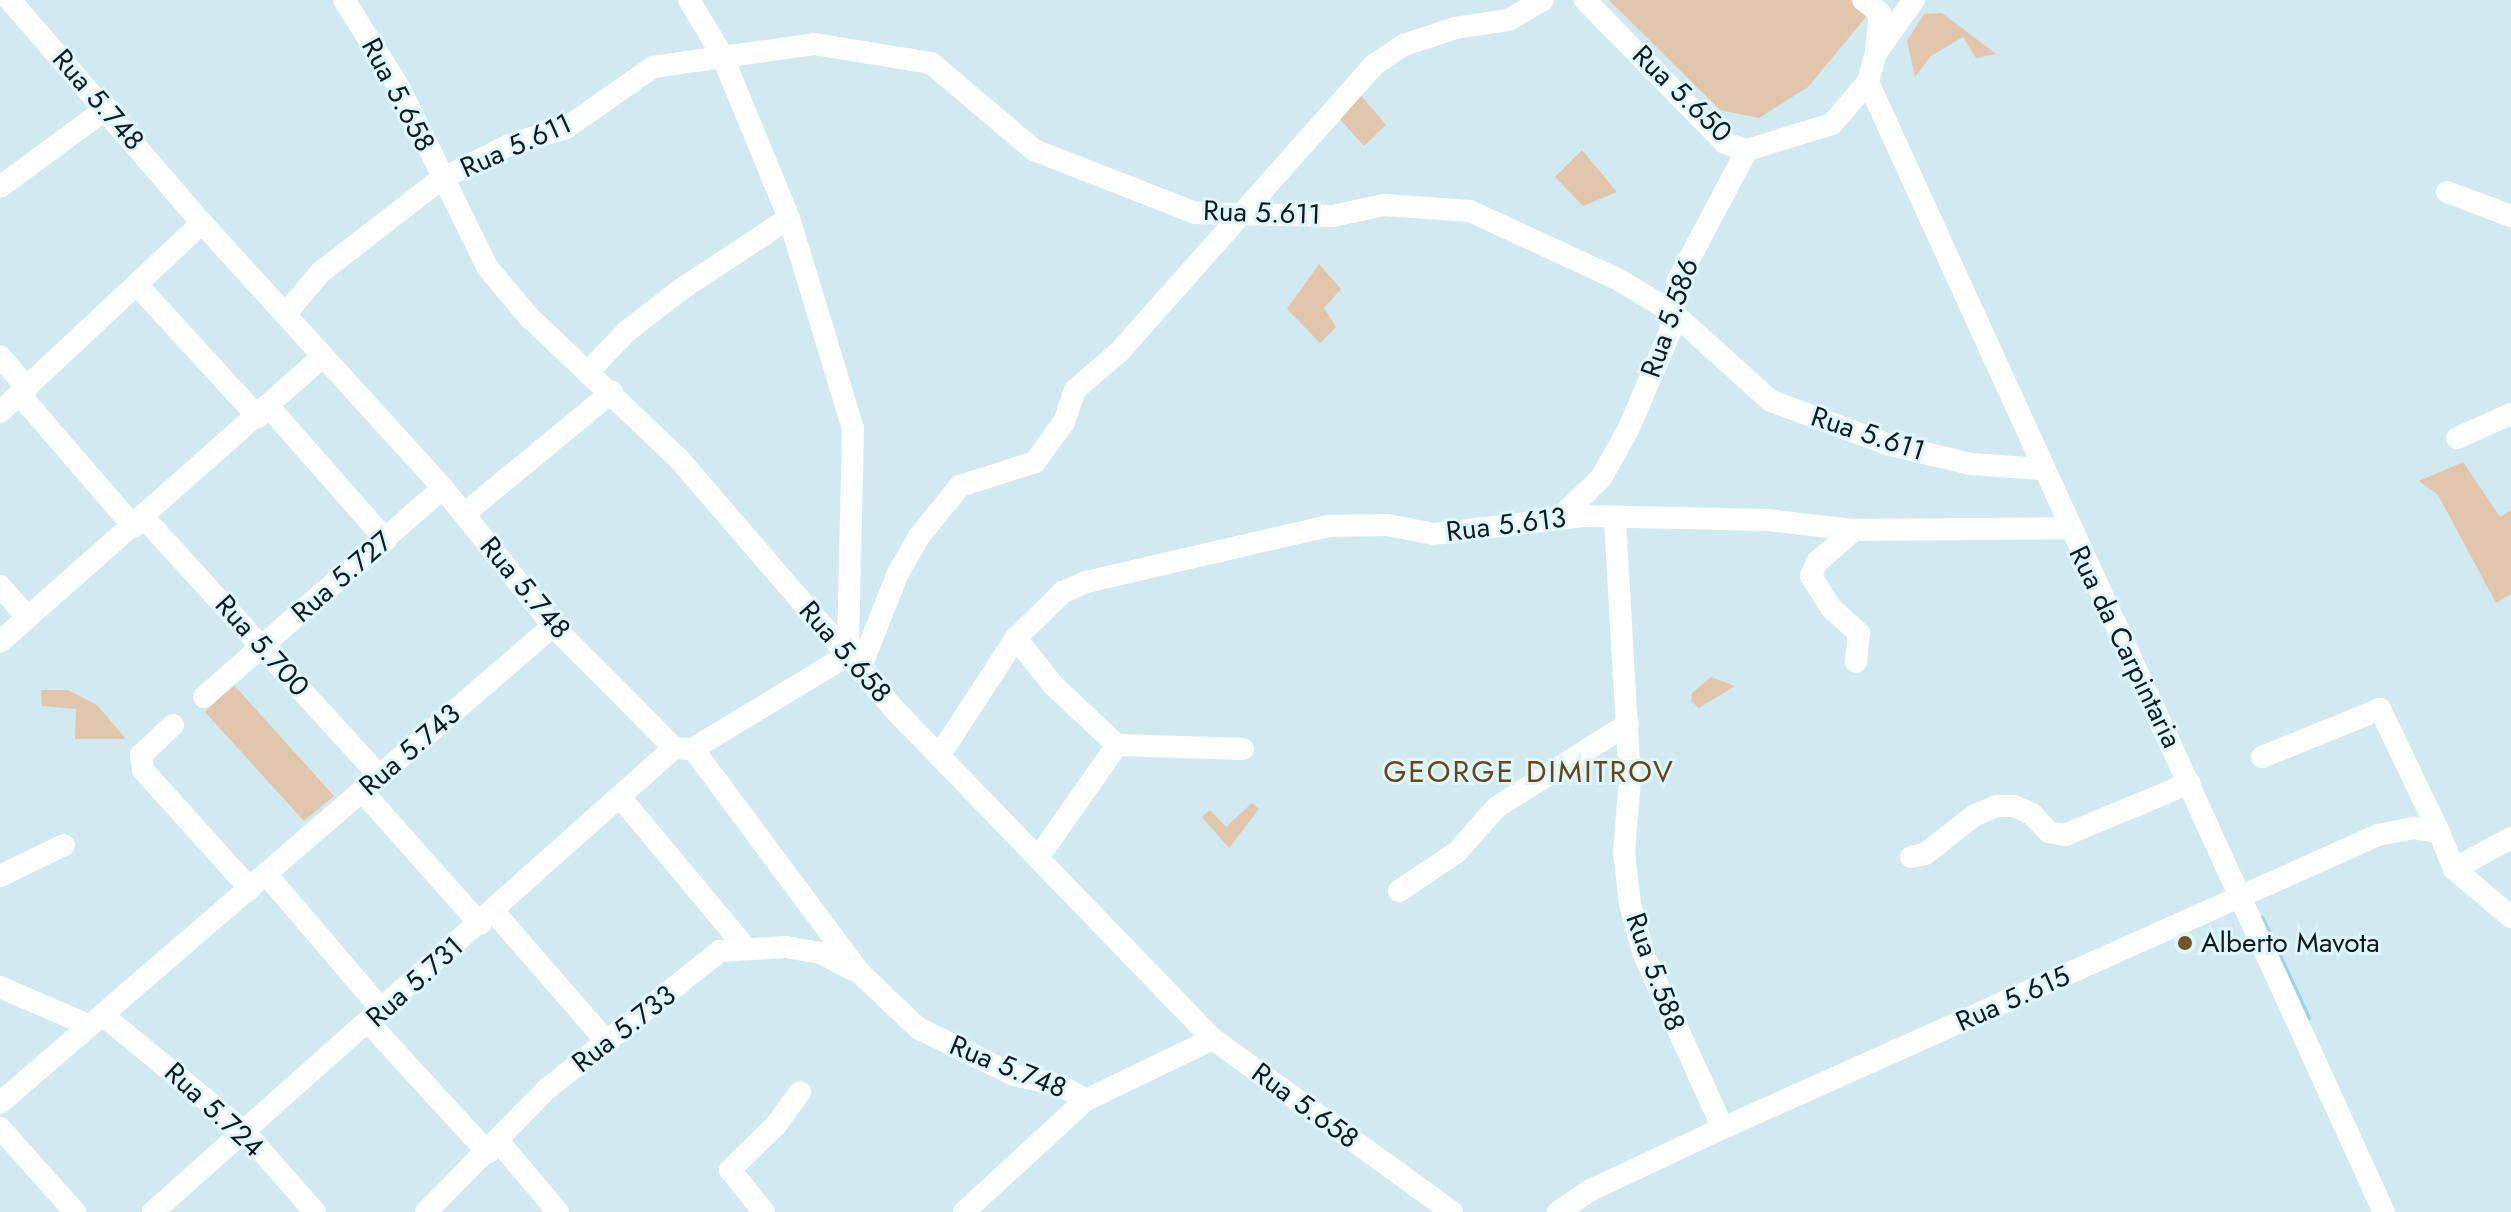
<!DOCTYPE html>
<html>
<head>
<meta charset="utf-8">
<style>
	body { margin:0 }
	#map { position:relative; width:2511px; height:1212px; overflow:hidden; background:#d1eaf1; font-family:Jost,sans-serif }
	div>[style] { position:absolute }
	.green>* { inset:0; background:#e1c6ab }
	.stream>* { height:6px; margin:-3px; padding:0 3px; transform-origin:3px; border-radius:3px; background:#9cd4e3 }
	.minor>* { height:22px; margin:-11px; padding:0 11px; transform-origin:11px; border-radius:11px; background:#fff }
	.dots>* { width:22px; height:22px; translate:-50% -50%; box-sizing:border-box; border:4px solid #def7fe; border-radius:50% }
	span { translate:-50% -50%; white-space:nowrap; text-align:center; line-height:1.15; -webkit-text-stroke:6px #def7fe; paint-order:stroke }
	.street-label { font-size:28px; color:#111a1d }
	.poi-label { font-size:28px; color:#111a1d }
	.left { translate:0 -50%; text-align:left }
	.neighbourhood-label { font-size:30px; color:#6a4515; letter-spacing:2px }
</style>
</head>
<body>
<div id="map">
	<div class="green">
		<div style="clip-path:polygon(1609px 0,1880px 0,1808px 87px,1759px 118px,1720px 110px)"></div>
		<div style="clip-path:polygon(1942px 13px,1996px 54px,1976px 58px,1963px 37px,1931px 56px,1915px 77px,1907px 41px,1924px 14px)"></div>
		<div style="clip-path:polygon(1359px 93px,1386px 125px,1364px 146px,1337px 116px)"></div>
		<div style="clip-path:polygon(1582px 150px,1617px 192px,1583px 206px,1555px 177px)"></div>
		<div style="clip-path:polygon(1319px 264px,1341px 289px,1324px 308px,1336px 327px,1320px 343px,1287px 309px)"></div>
		<div style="clip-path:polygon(2463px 462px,2500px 517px,2511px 510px,2511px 594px,2496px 603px,2438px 495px,2419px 481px)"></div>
		<div style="clip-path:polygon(1711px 677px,1735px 686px,1699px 708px,1691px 701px,1692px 693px)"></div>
		<div style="clip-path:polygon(233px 684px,334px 796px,304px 821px,205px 712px)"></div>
		<div style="clip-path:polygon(41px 690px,68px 690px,97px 705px,126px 739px,75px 739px,76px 709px,42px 706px)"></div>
		<div style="clip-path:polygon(1252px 803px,1259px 809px,1229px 848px,1202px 817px,1210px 810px,1226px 827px)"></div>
	</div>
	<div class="stream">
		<div style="left:2262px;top:919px;width:109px;rotate:65.1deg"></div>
	</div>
	<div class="minor">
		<div style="left:10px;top:0;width:294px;rotate:49.3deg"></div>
		<div style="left:202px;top:223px;width:358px;rotate:47.7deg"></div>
		<div style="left:443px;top:488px;width:176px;rotate:51.4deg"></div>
		<div style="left:553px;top:626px;width:172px;rotate:45.2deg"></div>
		<div style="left:674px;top:748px;width:19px;rotate:3deg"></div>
		<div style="left:693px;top:749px;width:281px;rotate:53.3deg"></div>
		<div style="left:861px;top:974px;width:79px;rotate:43.5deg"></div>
		<div style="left:918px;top:1028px;width:107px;rotate:26.1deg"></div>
		<div style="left:1014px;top:1075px;width:47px;rotate:12.3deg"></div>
		<div style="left:1060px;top:1085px;width:30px;rotate:30deg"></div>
		<div style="left:344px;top:0;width:103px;rotate:57.7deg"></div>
		<div style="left:399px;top:87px;width:200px;rotate:63.9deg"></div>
		<div style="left:487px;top:267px;width:65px;rotate:50deg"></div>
		<div style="left:529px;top:317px;width:207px;rotate:43.4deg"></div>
		<div style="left:679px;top:459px;width:330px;rotate:49.3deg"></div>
		<div style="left:894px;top:709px;width:459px;rotate:46deg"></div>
		<div style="left:1213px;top:1039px;width:295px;rotate:35.9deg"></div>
		<div style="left:689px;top:0;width:64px;rotate:59deg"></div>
		<div style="left:722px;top:55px;width:176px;rotate:67.7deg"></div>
		<div style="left:789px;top:218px;width:220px;rotate:73.1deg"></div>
		<div style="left:853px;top:428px;width:227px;rotate:91.3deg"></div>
		<div style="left:848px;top:655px;width:181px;rotate:148.8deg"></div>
		<div style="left:1585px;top:0;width:200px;rotate:45.6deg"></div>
		<div style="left:1725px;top:143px;width:23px;rotate:18deg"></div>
		<div style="left:1747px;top:150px;width:89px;rotate:-17deg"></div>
		<div style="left:1832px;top:124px;width:55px;rotate:-49.4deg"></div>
		<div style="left:1868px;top:82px;width:30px;rotate:-75deg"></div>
		<div style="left:1876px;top:53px;width:65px;rotate:-54.4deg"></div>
		<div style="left:1863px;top:0;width:21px;rotate:37deg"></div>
		<div style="left:1880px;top:13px;width:39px;rotate:96deg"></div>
		<div style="left:1868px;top:82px;width:1242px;rotate:65.46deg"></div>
		<div style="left:0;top:187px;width:133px;rotate:-36.4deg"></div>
		<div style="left:2447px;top:192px;width:68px;rotate:20.6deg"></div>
		<div style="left:138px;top:286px;width:178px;rotate:47.5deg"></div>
		<div style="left:286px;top:313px;width:54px;rotate:-49.5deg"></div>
		<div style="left:321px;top:272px;width:152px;rotate:-37.8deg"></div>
		<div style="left:441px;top:179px;width:76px;rotate:-26.6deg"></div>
		<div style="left:509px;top:145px;width:59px;rotate:-16.6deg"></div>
		<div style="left:566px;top:128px;width:106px;rotate:-35deg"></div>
		<div style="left:653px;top:67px;width:163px;rotate:-8.1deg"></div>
		<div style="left:814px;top:44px;width:119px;rotate:9.2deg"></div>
		<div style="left:931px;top:63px;width:135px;rotate:40.2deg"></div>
		<div style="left:1034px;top:150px;width:174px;rotate:21.3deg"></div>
		<div style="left:1196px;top:213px;width:137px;rotate:1.3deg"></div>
		<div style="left:1333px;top:216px;width:52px;rotate:-12.2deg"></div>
		<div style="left:1384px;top:205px;width:86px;rotate:4deg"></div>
		<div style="left:1470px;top:211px;width:164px;rotate:24.8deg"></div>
		<div style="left:1619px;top:280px;width:62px;rotate:31.1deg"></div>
		<div style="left:1672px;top:312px;width:133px;rotate:42deg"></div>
		<div style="left:1771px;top:401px;width:124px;rotate:20.3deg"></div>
		<div style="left:1887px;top:444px;width:86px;rotate:13.4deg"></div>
		<div style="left:1971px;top:464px;width:70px;rotate:4.1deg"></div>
		<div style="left:0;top:356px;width:42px;rotate:49.8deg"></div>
		<div style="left:589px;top:371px;width:54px;rotate:-46.5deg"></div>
		<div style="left:626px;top:332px;width:72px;rotate:-37.7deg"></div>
		<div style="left:683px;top:288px;width:127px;rotate:-33.4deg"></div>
		<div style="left:20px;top:395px;width:174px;rotate:49.2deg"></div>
		<div style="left:269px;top:407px;width:177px;rotate:48.7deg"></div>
		<div style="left:0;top:412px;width:277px;rotate:-43.1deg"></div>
		<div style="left:2457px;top:438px;width:59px;rotate:-24deg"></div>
		<div style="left:464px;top:514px;width:192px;rotate:-39.5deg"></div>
		<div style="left:144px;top:518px;width:348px;rotate:47.6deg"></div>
		<div style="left:1559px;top:518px;width:58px;rotate:-43.6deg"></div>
		<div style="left:1601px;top:478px;width:55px;rotate:-60.6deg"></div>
		<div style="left:1628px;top:430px;width:107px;rotate:-66.8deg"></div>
		<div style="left:1670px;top:332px;width:53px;rotate:-81.3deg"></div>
		<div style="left:1678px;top:280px;width:147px;rotate:-62deg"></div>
		<div style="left:1615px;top:521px;width:258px;rotate:86.7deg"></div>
		<div style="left:1630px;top:779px;width:73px;rotate:94.7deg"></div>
		<div style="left:1624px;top:852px;width:52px;rotate:83.4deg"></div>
		<div style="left:1630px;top:904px;width:53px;rotate:74.6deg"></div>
		<div style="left:1644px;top:955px;width:190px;rotate:65.5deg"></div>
		<div style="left:1854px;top:530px;width:49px;rotate:139.1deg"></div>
		<div style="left:1817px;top:562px;width:15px;rotate:113deg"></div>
		<div style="left:1811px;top:576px;width:38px;rotate:58deg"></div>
		<div style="left:1831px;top:608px;width:38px;rotate:42deg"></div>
		<div style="left:1859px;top:633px;width:29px;rotate:96deg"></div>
		<div style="left:0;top:586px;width:41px;rotate:48.9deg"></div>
		<div style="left:1016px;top:638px;width:60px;rotate:51.8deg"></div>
		<div style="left:1053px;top:685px;width:88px;rotate:43.2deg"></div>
		<div style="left:1117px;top:745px;width:126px;rotate:1.8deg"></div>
		<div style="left:0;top:642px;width:430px;rotate:-41.5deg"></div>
		<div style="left:860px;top:669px;width:103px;rotate:-68.4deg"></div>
		<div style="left:898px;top:573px;width:44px;rotate:-59.9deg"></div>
		<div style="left:920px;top:535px;width:63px;rotate:-50.8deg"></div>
		<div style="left:960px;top:486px;width:79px;rotate:-17.7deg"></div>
		<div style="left:1035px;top:462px;width:49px;rotate:-54.1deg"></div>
		<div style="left:1064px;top:422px;width:34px;rotate:-71deg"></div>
		<div style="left:1075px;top:390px;width:60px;rotate:-40.9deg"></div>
		<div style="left:1120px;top:351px;width:383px;rotate:-48.4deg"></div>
		<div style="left:1374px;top:65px;width:36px;rotate:-34deg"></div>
		<div style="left:1404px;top:45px;width:54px;rotate:-18.4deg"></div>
		<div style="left:1455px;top:28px;width:54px;rotate:-8.6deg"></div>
		<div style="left:1508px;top:20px;width:40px;rotate:-29.7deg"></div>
		<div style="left:204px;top:697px;width:317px;rotate:-41.2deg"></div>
		<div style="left:173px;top:725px;width:44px;rotate:136.8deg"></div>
		<div style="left:141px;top:755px;width:15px;rotate:82deg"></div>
		<div style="left:143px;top:770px;width:160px;rotate:48deg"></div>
		<div style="left:939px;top:756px;width:141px;rotate:-56.9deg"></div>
		<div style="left:1016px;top:638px;width:66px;rotate:-44.4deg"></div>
		<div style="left:1063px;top:592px;width:25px;rotate:-23deg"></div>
		<div style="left:1086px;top:582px;width:249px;rotate:-13deg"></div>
		<div style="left:1329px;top:526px;width:58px;rotate:-1deg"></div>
		<div style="left:1387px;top:525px;width:48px;rotate:10.8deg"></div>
		<div style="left:1434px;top:534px;width:153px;rotate:-6.8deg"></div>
		<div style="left:1586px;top:516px;width:181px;rotate:1.3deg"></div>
		<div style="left:1767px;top:520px;width:88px;rotate:6.6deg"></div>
		<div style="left:1854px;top:530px;width:214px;rotate:-0.5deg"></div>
		<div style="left:2262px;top:757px;width:127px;rotate:-22.1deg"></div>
		<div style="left:2380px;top:709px;width:136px;rotate:64.4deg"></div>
		<div style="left:362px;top:791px;width:178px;rotate:48.4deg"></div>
		<div style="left:620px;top:797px;width:194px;rotate:50.2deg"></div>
		<div style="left:1040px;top:855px;width:134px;rotate:-55deg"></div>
		<div style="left:1911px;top:857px;width:14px;rotate:-12deg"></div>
		<div style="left:1925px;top:854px;width:63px;rotate:-38deg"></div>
		<div style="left:1975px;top:815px;width:24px;rotate:-22deg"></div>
		<div style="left:1997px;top:806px;width:17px"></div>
		<div style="left:2014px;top:806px;width:20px;rotate:24deg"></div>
		<div style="left:2032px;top:814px;width:25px;rotate:47deg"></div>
		<div style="left:2049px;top:832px;width:16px;rotate:11deg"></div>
		<div style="left:2065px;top:835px;width:135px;rotate:-22.6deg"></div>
		<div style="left:2454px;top:869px;width:65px;rotate:-28.5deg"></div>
		<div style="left:266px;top:874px;width:180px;rotate:49.5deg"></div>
		<div style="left:0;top:876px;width:71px;rotate:-25.8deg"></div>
		<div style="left:1399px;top:891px;width:70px;rotate:-33.9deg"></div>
		<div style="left:1457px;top:852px;width:60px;rotate:-48.4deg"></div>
		<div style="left:1497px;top:807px;width:155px;rotate:-32.4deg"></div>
		<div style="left:494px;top:912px;width:174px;rotate:49deg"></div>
		<div style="left:0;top:987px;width:98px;rotate:23.4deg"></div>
		<div style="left:105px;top:1017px;width:180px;rotate:39.4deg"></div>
		<div style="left:244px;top:1131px;width:108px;rotate:48.8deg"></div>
		<div style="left:369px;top:1023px;width:176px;rotate:47.5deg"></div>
		<div style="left:0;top:1103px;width:730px;rotate:-40.78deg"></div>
		<div style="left:0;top:1128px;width:113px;rotate:48.2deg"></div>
		<div style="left:499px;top:1142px;width:92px;rotate:49.9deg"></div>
		<div style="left:153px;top:1212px;width:698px;rotate:-41.69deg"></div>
		<div style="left:426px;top:1212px;width:173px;rotate:-45.5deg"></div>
		<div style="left:547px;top:1089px;width:221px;rotate:-38.6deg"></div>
		<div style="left:720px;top:951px;width:66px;rotate:-3.5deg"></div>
		<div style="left:786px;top:947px;width:36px;rotate:10deg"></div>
		<div style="left:821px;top:953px;width:36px;rotate:28deg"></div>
		<div style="left:764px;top:1212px;width:54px;rotate:-129deg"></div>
		<div style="left:730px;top:1170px;width:64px;rotate:-44.4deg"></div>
		<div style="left:776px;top:1125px;width:41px;rotate:-54deg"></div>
		<div style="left:964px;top:1212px;width:166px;rotate:-42.6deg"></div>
		<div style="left:1086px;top:1100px;width:141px;rotate:-25.7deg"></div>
		<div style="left:1558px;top:1212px;width:40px;rotate:-34deg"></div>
		<div style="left:1591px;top:1190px;width:146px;rotate:-25.2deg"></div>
		<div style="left:1723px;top:1128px;width:718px;rotate:-24.1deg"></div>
		<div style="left:2378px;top:835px;width:36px;rotate:-11deg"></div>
		<div style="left:2413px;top:828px;width:26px;rotate:9deg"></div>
		<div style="left:2439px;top:832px;width:40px;rotate:68deg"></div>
		<div style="left:2454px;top:869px;width:75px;rotate:40.1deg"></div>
	</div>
	<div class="dots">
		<div style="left:2185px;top:943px;background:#74522a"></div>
	</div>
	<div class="street-label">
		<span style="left:1682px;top:94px;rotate:44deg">Rua 5.650</span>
		<span style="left:398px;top:95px;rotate:62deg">Rua 5.658</span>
		<span style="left:98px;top:100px;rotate:49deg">Rua 5.748</span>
		<span style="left:516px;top:146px;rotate:-24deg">Rua 5.611</span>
		<span style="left:1262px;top:213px;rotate:2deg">Rua 5.611</span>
		<span style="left:1670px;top:318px;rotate:-71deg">Rua 5.586</span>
		<span style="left:1868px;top:434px;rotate:18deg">Rua 5.611</span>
		<span style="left:1506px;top:525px;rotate:-7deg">Rua 5.613</span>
		<span style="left:342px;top:577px;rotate:-41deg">Rua 5.727</span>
		<span style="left:525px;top:588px;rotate:50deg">Rua 5.748</span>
		<span style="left:262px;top:646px;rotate:48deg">Rua 5.700</span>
		<span style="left:2125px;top:647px;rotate:64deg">Rua da Carpintaria</span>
		<span style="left:845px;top:652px;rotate:49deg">Rua 5.658</span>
		<span style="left:410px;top:750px;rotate:-41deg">Rua 5.743</span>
		<span style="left:1655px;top:972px;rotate:70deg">Rua 5.588</span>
		<span style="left:415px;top:982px;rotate:-42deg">Rua 5.731</span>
		<span style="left:2013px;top:999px;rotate:-24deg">Rua 5.615</span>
		<span style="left:624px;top:1029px;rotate:-38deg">Rua 5.733</span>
		<span style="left:1008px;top:1067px;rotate:22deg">Rua 5.748</span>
		<span style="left:1305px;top:1106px;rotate:36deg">Rua 5.658</span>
		<span style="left:214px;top:1110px;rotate:43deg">Rua 5.724</span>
	</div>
	<div class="poi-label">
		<span class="left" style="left:2201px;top:943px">Alberto Mavota</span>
	</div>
	<div class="neighbourhood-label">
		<span style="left:1529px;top:772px">GEORGE DIMITROV</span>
	</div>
</div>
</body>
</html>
